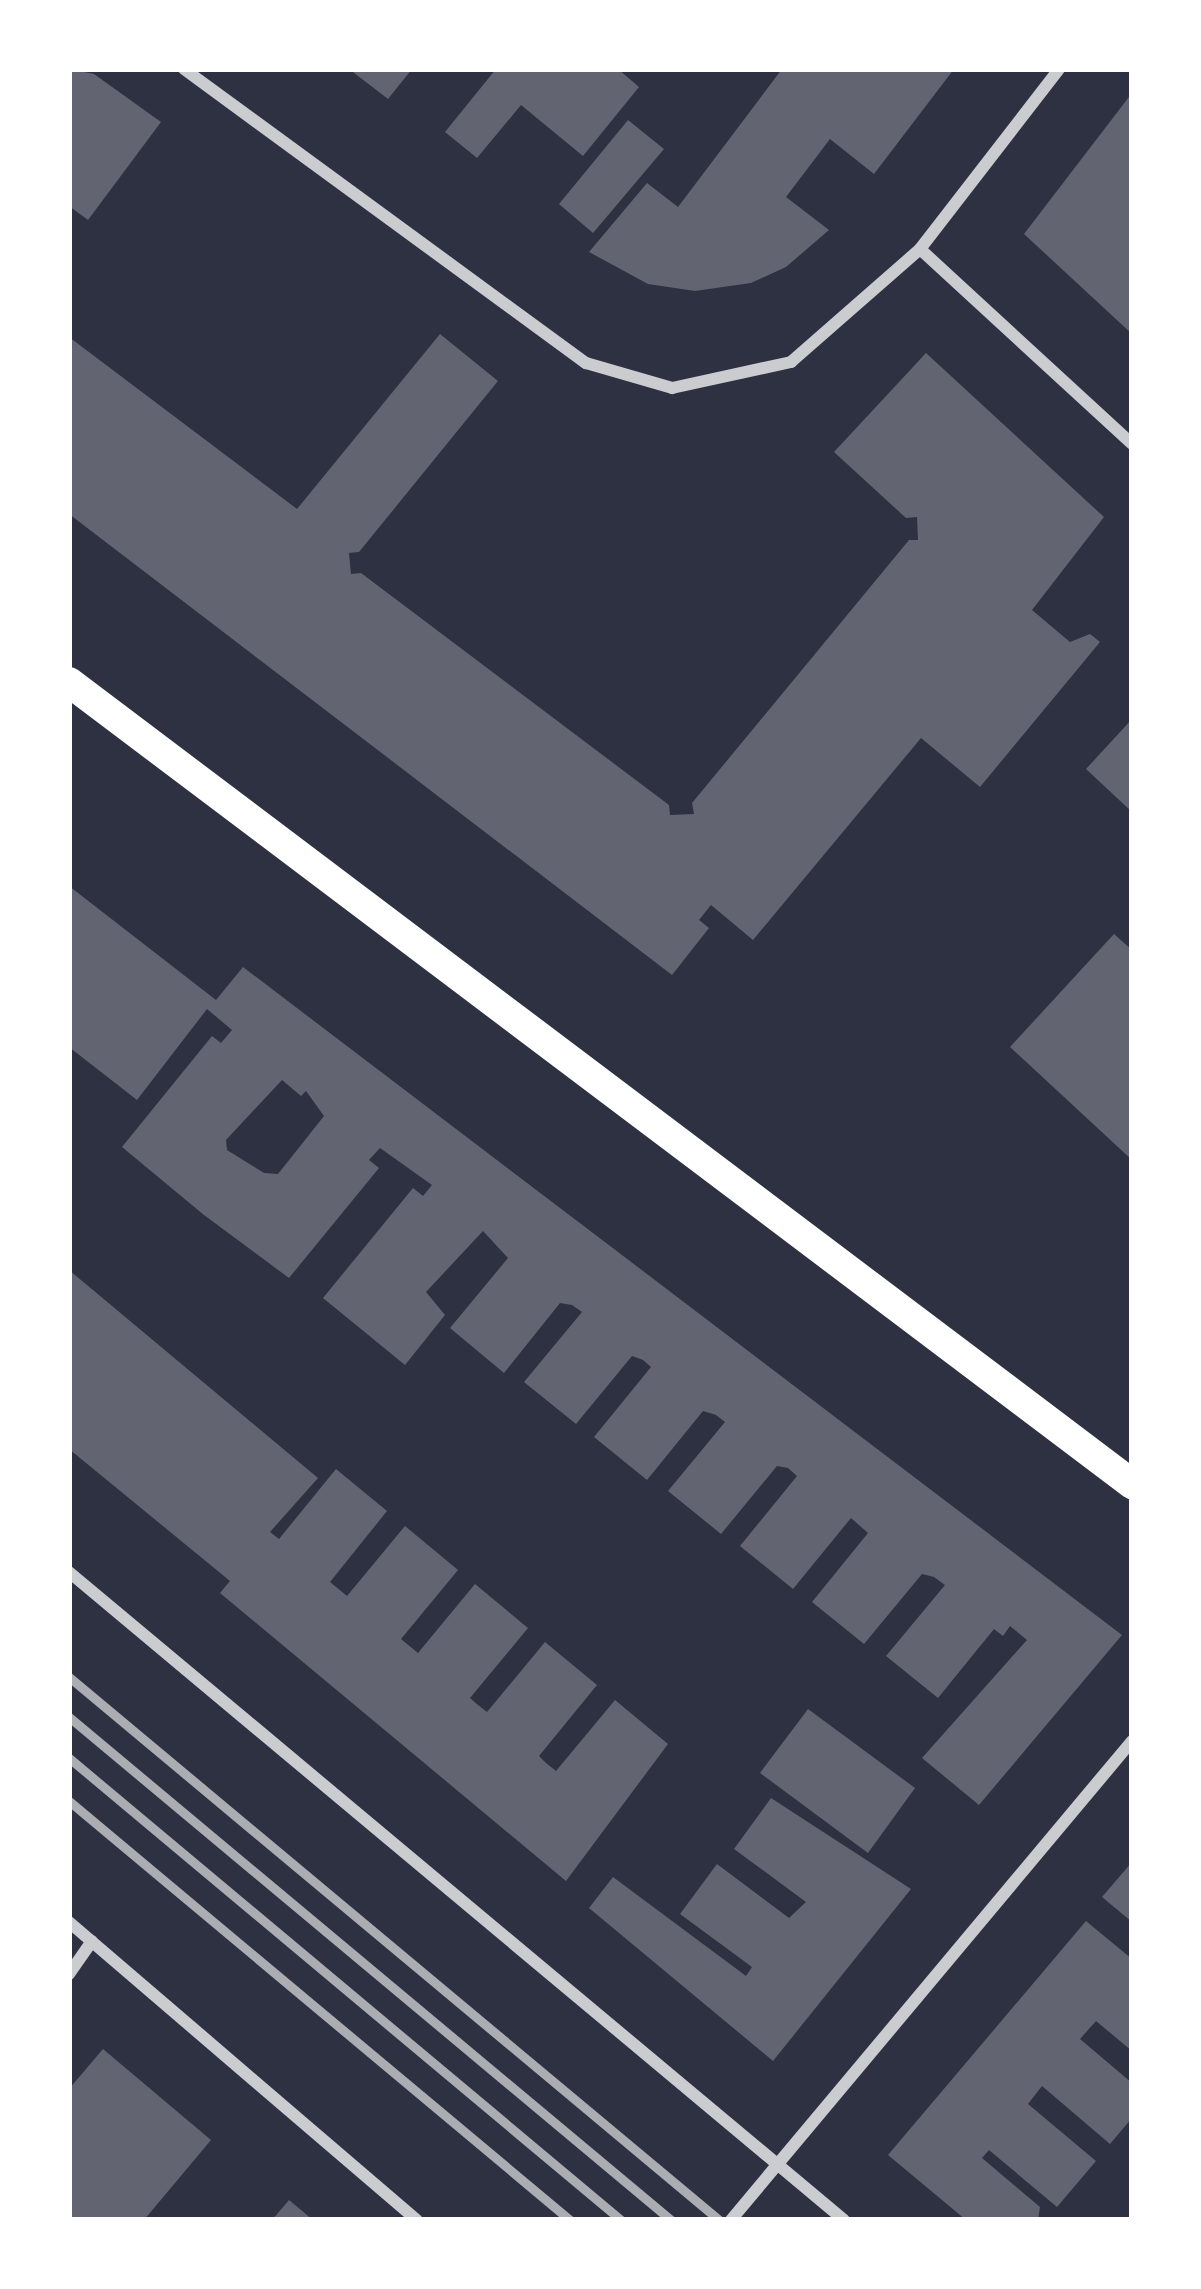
<!DOCTYPE html>
<html>
<head>
<meta charset="utf-8">
<style>
	body { margin:0 }
	#map { position:relative; width:1201px; height:2289px; overflow:hidden; background:#2d3142; font-family:"Roboto Condensed",sans-serif }
	div>[style] { position:absolute }
	.building>* { inset:0; background:#626471 }
	.minor>* { height:12px; margin:-6px; padding:0 6px; transform-origin:6px; border-radius:6px; background:#caccd0 }
	.primary>* { height:30px; margin:-15px; padding:0 15px; transform-origin:15px; border-radius:15px; background:#fff }
	.rail>* { height:9px; margin:-4.5px; padding:0 4.5px; transform-origin:4.5px; border-radius:4.5px; background:#abadb3 }
	span { translate:-50% -50%; white-space:nowrap; text-align:center; line-height:1.15; -webkit-text-stroke:9px #fff; paint-order:stroke }
	.frame { position:absolute; inset:0; border:72px solid #fff; pointer-events:none }
</style>
</head>
<body>
<div id="map">
	<div class="building">
		<div style="clip-path:polygon(69px 69px,94px 74px,161px 122px,88px 220px,69px 206px)"></div>
		<div style="clip-path:polygon(349px 69px,412px 69px,388px 99px)"></div>
		<div style="clip-path:polygon(496px 69px,618px 69px,639px 87px,583px 156px,521px 105px,477px 158px,445px 132px)"></div>
		<div style="clip-path:polygon(782px 69px,954px 69px,874px 174px,830px 139px,786px 197px,829px 230px,786px 267px,751px 283px,695px 291px,648px 284px,589px 252px,647px 183px,678px 207px)"></div>
		<div style="clip-path:polygon(1132px 93px,1132px 334px,1024px 234px)"></div>
		<div style="clip-path:polygon(628px 120px,664px 149px,593px 233px,559px 204px)"></div>
		<div style="clip-path:polygon(440px 334px,498px 381px,359px 552px,349px 553px,351px 574px,361px 573px,669px 805px,670px 815px,694px 814px,692px 803px,909px 540px,918px 540px,917px 517px,906px 518px,834px 452px,926px 353px,1104px 517px,1032px 610px,1070px 642px,1090px 634px,1100px 642px,980px 787px,921px 738px,753px 940px,711px 905px,699px 920px,709px 928px,672px 975px,69px 514px,69px 337px,297px 509px)"></div>
		<div style="clip-path:polygon(1132px 719px,1132px 812px,1086px 769px)"></div>
		<div style="clip-path:polygon(evenodd,69px 886px,216px 1000px,243px 967px,1122px 1635px,979px 1805px,922px 1758px,1027px 1640px,1010px 1626px,1003px 1636px,994px 1629px,938px 1698px,886px 1656px,945px 1585px,934px 1577px,922px 1574px,864px 1644px,812px 1602px,868px 1533px,851px 1518px,793px 1589px,740px 1546px,797px 1476px,788px 1468px,777px 1466px,721px 1534px,668px 1491px,725px 1422px,716px 1415px,703px 1411px,647px 1480px,594px 1437px,651px 1367px,643px 1360px,632px 1356px,576px 1424px,524px 1382px,582px 1312px,572px 1305px,560px 1303px,504px 1373px,450px 1328px,508px 1258px,483px 1231px,426px 1292px,445px 1315px,405px 1365px,323px 1298px,413px 1188px,423px 1196px,432px 1185px,380px 1148px,369px 1160px,379px 1168px,289px 1278px,204px 1215px,122px 1147px,212px 1036px,221px 1043px,232px 1030px,207px 1009px,137px 1100px,69px 1047px,69px 886px,282px 1080px,301px 1096px,306px 1091px,324px 1116px,278px 1174px,264px 1173px,227px 1150px,226px 1140px,282px 1080px)"></div>
		<div style="clip-path:polygon(1114px 934px,1132px 950px,1132px 1160px,1010px 1047px)"></div>
		<div style="clip-path:polygon(69px 1270px,318px 1478px,270px 1532px,279px 1539px,336px 1469px,387px 1511px,330px 1582px,347px 1596px,405px 1526px,458px 1570px,401px 1639px,418px 1653px,475px 1584px,528px 1628px,470px 1698px,478px 1705px,487px 1712px,545px 1642px,597px 1685px,539px 1756px,546px 1763px,556px 1771px,615px 1700px,668px 1744px,566px 1881px,220px 1593px,230px 1581px,69px 1449px)"></div>
		<div style="clip-path:polygon(808px 1709px,915px 1788px,868px 1853px,760px 1773px)"></div>
		<div style="clip-path:polygon(771px 1798px,911px 1889px,773px 2061px,589px 1908px,613px 1877px,746px 1976px,752px 1967px,680px 1914px,717px 1864px,789px 1918px,806px 1902px,734px 1849px)"></div>
		<div style="clip-path:polygon(1132px 1862px,1132px 1922px,1102px 1897px)"></div>
		<div style="clip-path:polygon(1086px 1921px,1132px 1959px,1132px 2051px,1096px 2021px,1080px 2039px,1132px 2083px,1132px 2118px,1110px 2144px,1042px 2086px,1028px 2104px,1096px 2161px,1057px 2207px,989px 2150px,982px 2158px,1040px 2207px,1038px 2220px,966px 2220px,888px 2155px)"></div>
		<div style="clip-path:polygon(103px 2049px,211px 2140px,144px 2220px,69px 2220px,69px 2089px)"></div>
		<div style="clip-path:polygon(289px 2200px,313px 2220px,272px 2220px)"></div>
	</div>
	<div class="minor">
		<div style="left:184px;top:69px;width:498px;rotate:36.2deg"></div>
		<div style="left:586px;top:363px;width:90px;rotate:16.2deg"></div>
		<div style="left:672px;top:388px;width:122px;rotate:-12.3deg"></div>
		<div style="left:791px;top:362px;width:171px;rotate:-41.2deg"></div>
		<div style="left:920px;top:249px;width:227px;rotate:-52.3deg"></div>
		<div style="left:920px;top:249px;width:288px;rotate:42.6deg"></div>
		<div style="left:69px;top:1572px;width:1010px;rotate:39.9deg"></div>
		<div style="left:69px;top:1922px;width:458px;rotate:40.6deg"></div>
		<div style="left:69px;top:1974px;width:40px;rotate:-55.1deg"></div>
		<div style="left:731px;top:2220px;width:625px;rotate:-50.07deg"></div>
	</div>
	<div class="primary">
		<div style="left:69px;top:682px;width:1332px;rotate:37.03deg"></div>
	</div>
	<div class="rail">
		<div style="left:69px;top:1677px;width:847px;rotate:39.87deg"></div>
		<div style="left:69px;top:1717px;width:784px;rotate:39.88deg"></div>
		<div style="left:69px;top:1758px;width:720px;rotate:39.93deg"></div>
		<div style="left:69px;top:1801px;width:653px;rotate:39.91deg"></div>
	</div>
	<div class="frame"></div>
</div>
</body>
</html>
